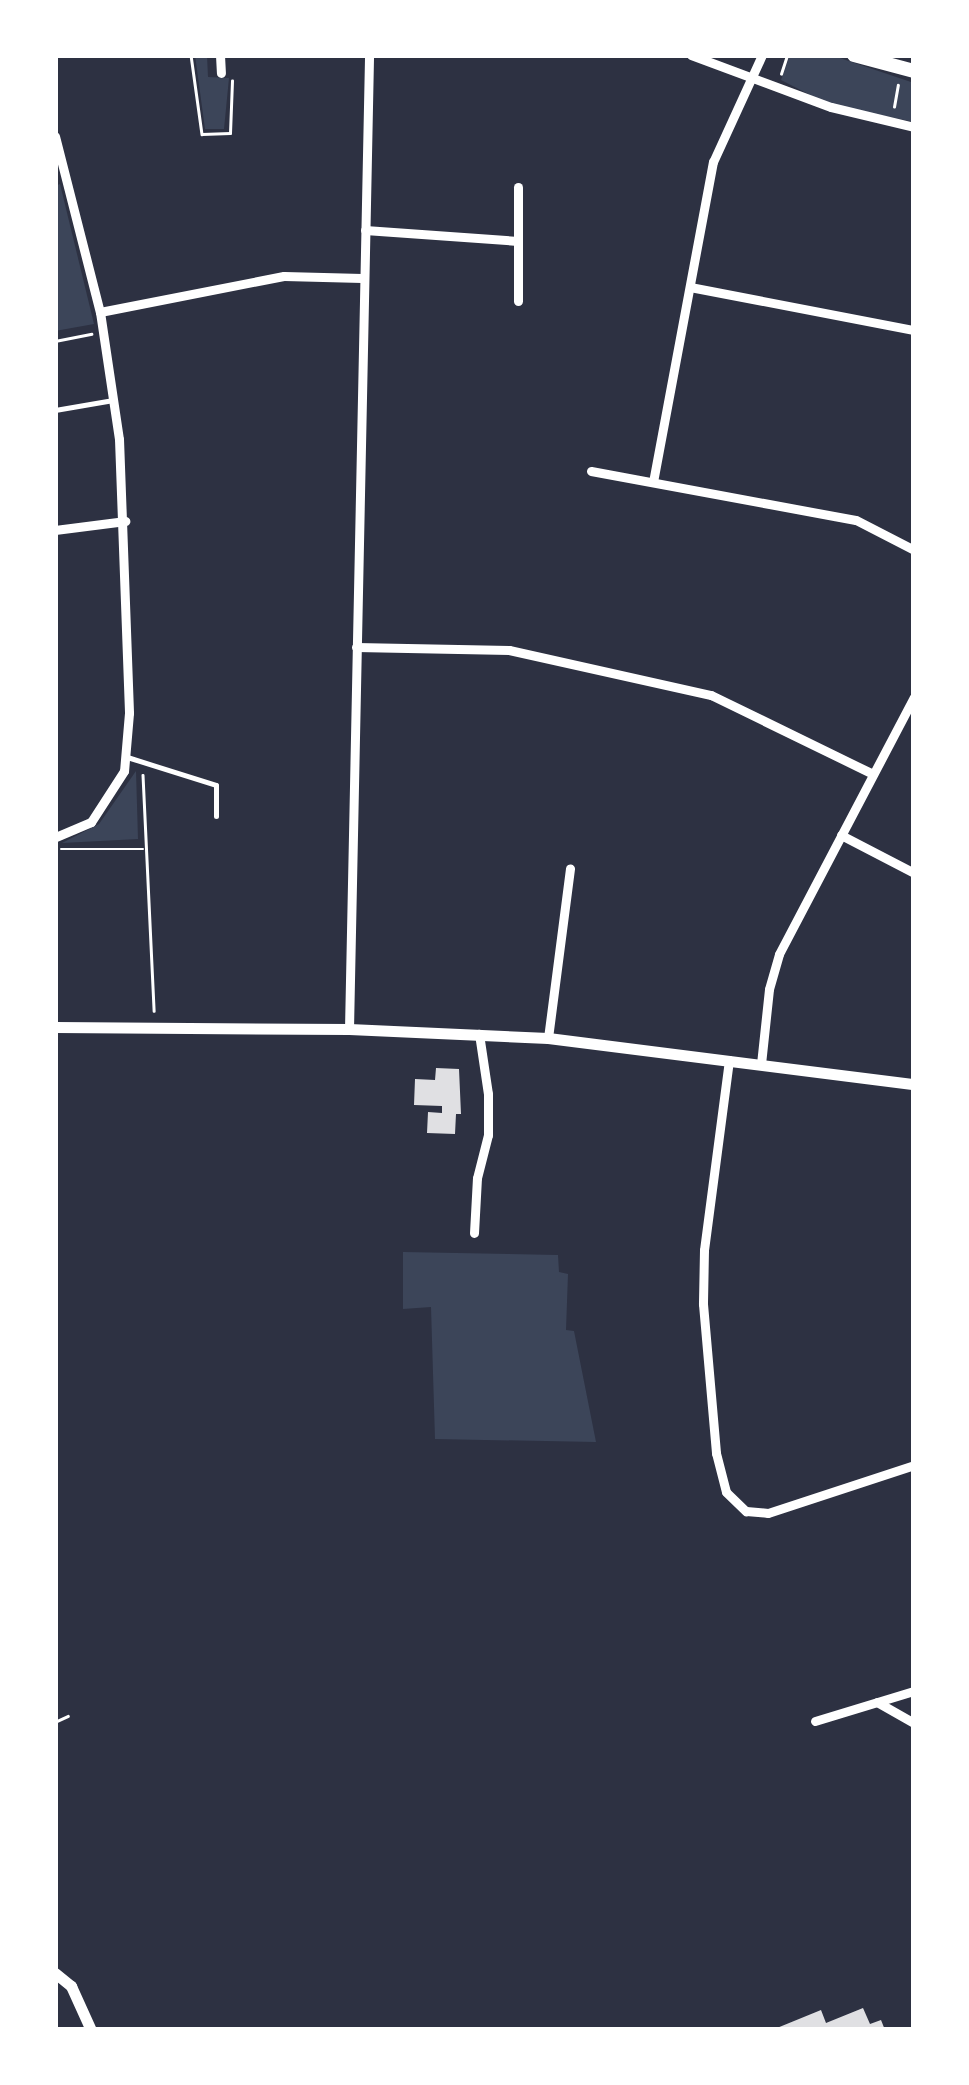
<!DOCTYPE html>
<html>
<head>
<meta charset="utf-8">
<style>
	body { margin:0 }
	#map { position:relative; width:969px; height:2085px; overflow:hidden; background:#2d3142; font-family:Signika,sans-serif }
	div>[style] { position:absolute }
	.green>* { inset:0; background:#3c4559 }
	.building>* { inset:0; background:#e0e0e3 }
	.path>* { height:2.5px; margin:-1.25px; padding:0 1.25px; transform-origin:1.25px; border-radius:1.25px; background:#fff }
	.service>* { height:5px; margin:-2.5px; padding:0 2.5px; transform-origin:2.5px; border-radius:2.5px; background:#fff }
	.minor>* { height:9px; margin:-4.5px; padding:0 4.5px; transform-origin:4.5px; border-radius:4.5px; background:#fff }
	.tertiary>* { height:11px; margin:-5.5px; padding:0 5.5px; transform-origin:5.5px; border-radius:5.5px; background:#fff }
	.primary>* { height:14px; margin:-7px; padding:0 7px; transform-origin:7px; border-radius:7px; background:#fff }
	span { translate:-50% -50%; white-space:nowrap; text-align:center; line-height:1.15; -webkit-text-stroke:8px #fff; paint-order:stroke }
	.frame { position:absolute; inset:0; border:58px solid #fff; pointer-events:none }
</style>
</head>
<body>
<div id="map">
	<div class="green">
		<div style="clip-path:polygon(195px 55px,207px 55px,208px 77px,229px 78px,224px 129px,205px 129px)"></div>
		<div style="clip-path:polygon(790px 55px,831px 55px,914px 83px,914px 122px,828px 104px,781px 80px)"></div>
		<div style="clip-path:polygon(60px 184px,94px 324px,55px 331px,55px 186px)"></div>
		<div style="clip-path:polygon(136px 771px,138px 839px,62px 843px,99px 824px)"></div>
		<div style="clip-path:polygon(403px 1252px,558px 1255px,559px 1272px,568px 1274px,566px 1330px,574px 1331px,596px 1442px,435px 1439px,431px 1307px,403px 1309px)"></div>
	</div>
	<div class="building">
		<div style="clip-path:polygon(436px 1068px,459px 1069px,461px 1114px,456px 1114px,455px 1134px,427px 1133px,428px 1112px,442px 1113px,442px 1106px,414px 1105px,415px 1079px,435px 1080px)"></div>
		<div style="clip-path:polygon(863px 2008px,870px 2024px,881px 2020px,885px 2030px,772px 2030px,821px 2010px,826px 2023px)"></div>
	</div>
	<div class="path">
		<div style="left:191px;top:55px;width:80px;rotate:82.1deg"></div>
		<div style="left:202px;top:134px;width:28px;rotate:-2deg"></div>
		<div style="left:230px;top:133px;width:52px;rotate:-87.8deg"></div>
		<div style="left:781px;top:74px;width:20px;rotate:-72deg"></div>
		<div style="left:894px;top:107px;width:22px;rotate:-80deg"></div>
		<div style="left:55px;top:341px;width:37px;rotate:-11deg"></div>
		<div style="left:143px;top:775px;width:236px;rotate:87.3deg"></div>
		<div style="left:61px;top:849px;width:82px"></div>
		<div style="left:55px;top:1722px;width:14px;rotate:-25deg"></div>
	</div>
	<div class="service">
		<div style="left:55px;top:410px;width:59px;rotate:-9.8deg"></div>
		<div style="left:127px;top:757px;width:93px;rotate:17.5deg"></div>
		<div style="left:216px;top:785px;width:31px;rotate:90deg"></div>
	</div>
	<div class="minor">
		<div style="left:220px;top:55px;width:18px;rotate:87deg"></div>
		<div style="left:691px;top:55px;width:149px;rotate:20.4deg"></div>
		<div style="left:831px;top:107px;width:85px;rotate:13.5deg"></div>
		<div style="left:55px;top:136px;width:182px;rotate:75.7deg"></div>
		<div style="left:100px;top:312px;width:128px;rotate:81.5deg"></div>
		<div style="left:119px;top:439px;width:274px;rotate:87.9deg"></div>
		<div style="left:129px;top:713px;width:58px;rotate:94.9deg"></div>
		<div style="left:124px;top:771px;width:61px;rotate:122.9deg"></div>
		<div style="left:91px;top:822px;width:39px;rotate:157deg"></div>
		<div style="left:518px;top:187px;width:114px;rotate:90deg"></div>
		<div style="left:365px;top:230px;width:153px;rotate:4.1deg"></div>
		<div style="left:690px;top:287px;width:228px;rotate:10.9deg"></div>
		<div style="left:100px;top:312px;width:187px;rotate:-11.1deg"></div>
		<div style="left:284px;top:276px;width:78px;rotate:1.5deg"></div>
		<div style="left:591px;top:471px;width:269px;rotate:10.5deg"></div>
		<div style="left:856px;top:520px;width:65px;rotate:27.3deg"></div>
		<div style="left:653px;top:482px;width:326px;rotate:-79.4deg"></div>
		<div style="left:713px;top:162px;width:118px;rotate:-65.4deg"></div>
		<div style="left:55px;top:530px;width:71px;rotate:-7.3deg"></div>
		<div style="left:356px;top:647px;width:153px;rotate:1.1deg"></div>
		<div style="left:509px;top:650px;width:207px;rotate:12.6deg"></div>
		<div style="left:711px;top:695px;width:180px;rotate:26deg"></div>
		<div style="left:841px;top:835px;width:82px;rotate:27.5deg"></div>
		<div style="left:349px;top:1029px;width:974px;rotate:-88.82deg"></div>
		<div style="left:548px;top:1038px;width:171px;rotate:-82.6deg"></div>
		<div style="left:729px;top:1060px;width:192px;rotate:97.5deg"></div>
		<div style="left:704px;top:1250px;width:54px;rotate:91.1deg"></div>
		<div style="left:703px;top:1304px;width:150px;rotate:85deg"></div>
		<div style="left:716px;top:1453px;width:40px;rotate:75.6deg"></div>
		<div style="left:726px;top:1492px;width:28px;rotate:44deg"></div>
		<div style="left:746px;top:1511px;width:22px;rotate:5deg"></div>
		<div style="left:768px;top:1513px;width:154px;rotate:-18.2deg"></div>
		<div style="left:761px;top:1064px;width:75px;rotate:-83.9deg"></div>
		<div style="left:769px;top:989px;width:36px;rotate:-74deg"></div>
		<div style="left:779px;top:954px;width:290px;rotate:-62.3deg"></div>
		<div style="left:474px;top:1233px;width:55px;rotate:-86.9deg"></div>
		<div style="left:477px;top:1178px;width:44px;rotate:-75.7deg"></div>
		<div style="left:488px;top:1135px;width:41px;rotate:-90deg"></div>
		<div style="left:488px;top:1094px;width:61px;rotate:-98.5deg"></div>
		<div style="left:877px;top:1702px;width:43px;rotate:29.6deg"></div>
		<div style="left:815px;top:1721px;width:103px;rotate:-16.9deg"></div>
	</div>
	<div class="tertiary">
		<div style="left:55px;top:1027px;width:294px;rotate:0.4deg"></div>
		<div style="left:349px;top:1029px;width:199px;rotate:2.6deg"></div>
		<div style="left:548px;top:1038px;width:369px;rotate:7.2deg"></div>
		<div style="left:55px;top:1973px;width:21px;rotate:39deg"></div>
		<div style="left:71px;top:1986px;width:48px;rotate:65.6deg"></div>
	</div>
	<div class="primary">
		<div style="left:854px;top:55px;width:62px;rotate:14.9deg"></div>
	</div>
	<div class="frame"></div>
</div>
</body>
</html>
